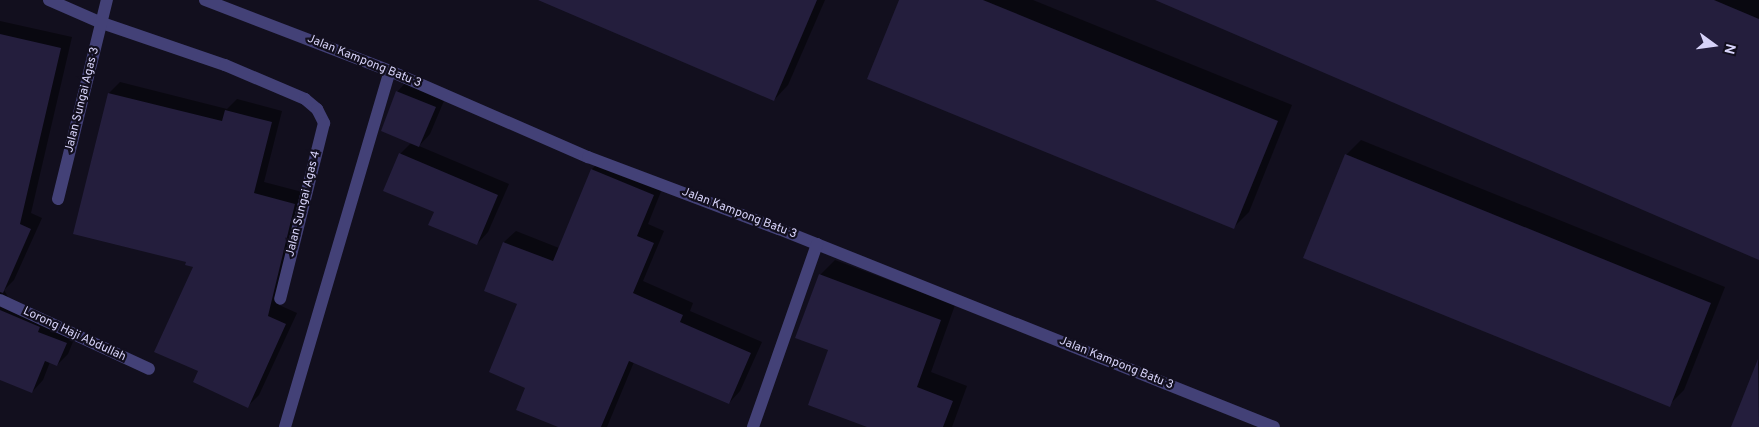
<!DOCTYPE html>
<html>
<head>
<meta charset="utf-8">
<style>
	body { margin:0 }
	#map { position:relative; width:1759px; height:427px; overflow:hidden; background:#120f1e; font-family:Overpass,sans-serif }
	div>[style] { position:absolute }
	.shadow>* { inset:0; background:#0007 }
	.building>* { inset:0; background:#241e3d }
	.minor>* { height:12px; margin:-6px; padding:0 6px; transform-origin:6px; border-radius:6px; background:#434177 }
	span { translate:-50% -50%; white-space:nowrap; text-align:center; line-height:1.15; -webkit-text-stroke:4.5px #120f1e; paint-order:stroke }
	.street-label { font-size:12px; color:#d7d3f9 }
	.north { position:absolute; left:1689px; top:20px; width:50px; height:50px; -webkit-text-stroke:4px #120f1e; paint-order:stroke; rotate:104deg; font-size:14px; font-weight:700; line-height:20px; text-align:center; color:#d7d3f9 }
	.north::after { content:''; display:block; margin:auto; width:18px; height:22px; background:#d7d3f9; clip-path:polygon(50% 0,100% 100%,50% 72%,0 100%) }
</style>
</head>
<body>
<div id="map">
	<div class="shadow">
		<div style="clip-path:polygon(545px 0,825px 0,788px 85px,774px 100px)"></div>
		<div style="clip-path:polygon(900px 0,1033px 0,1292px 105px,1249px 212px,1234px 227px)"></div>
		<div style="clip-path:polygon(1158px 0,1759px 0,1759px 258px)"></div>
		<div style="clip-path:polygon(0 21px,72px 37px,31px 213px,42px 218px,14px 280px,4px 290px,8px 297px,50px 316px,48px 321px,77px 332px,68px 354px,57px 365px,50px 362px,43px 380px,32px 392px,0 363px)"></div>
		<div style="clip-path:polygon(408px 80px,446px 96px,430px 134px,419px 146px,509px 184px,488px 232px,477px 244px,435px 211px,400px 154px,412px 142px,397px 92px)"></div>
		<div style="clip-path:polygon(120px 82px,227px 109px,237px 99px,282px 111px,264px 182px,306px 193px,279px 305px,297px 313px,259px 395px,248px 406px,199px 371px,195px 267px,187px 261px,109px 93px)"></div>
		<div style="clip-path:polygon(1361px 140px,1725px 287px,1684px 390px,1669px 405px,1346px 155px)"></div>
		<div style="clip-path:polygon(603px 158px,664px 184px,648px 224px,664px 231px,643px 281px,693px 303px,690px 311px,762px 342px,740px 391px,729px 403px,634px 362px,607px 427px,561px 427px,527px 387px,518px 303px,486px 291px,504px 242px,516px 231px,559px 248px,592px 169px)"></div>
		<div style="clip-path:polygon(835px 260px,955px 305px,931px 372px,967px 386px,952px 427px,870px 427px,830px 349px,820px 275px)"></div>
		<div style="clip-path:polygon(1759px 360px,1759px 427px,1732px 427px)"></div>
	</div>
	<div class="building">
		<div style="clip-path:polygon(538px 0,817px 0,774px 101px)"></div>
		<div style="clip-path:polygon(899px 0,983px 0,1278px 121px,1234px 229px,867px 79px)"></div>
		<div style="clip-path:polygon(1155px 0,1714px 0,1759px 19px,1759px 260px)"></div>
		<div style="clip-path:polygon(0 34px,61px 48px,20px 224px,31px 229px,3px 293px,0 292px)"></div>
		<div style="clip-path:polygon(396px 91px,436px 107px,419px 147px,381px 131px)"></div>
		<div style="clip-path:polygon(108px 93px,222px 121px,225px 110px,272px 122px,254px 193px,295px 204px,268px 316px,286px 324px,248px 408px,193px 382px,198px 371px,154px 352px,193px 267px,185px 265px,186px 262px,73px 234px)"></div>
		<div style="clip-path:polygon(399px 153px,498px 195px,477px 245px,428px 225px,434px 212px,383px 191px)"></div>
		<div style="clip-path:polygon(1345px 154px,1711px 303px,1670px 407px,1303px 258px)"></div>
		<div style="clip-path:polygon(591px 169px,654px 195px,637px 236px,654px 243px,633px 293px,683px 315px,680px 322px,751px 353px,729px 404px,629px 361px,601px 427px,558px 427px,516px 410px,525px 388px,489px 372px,517px 304px,484px 291px,503px 242px,553px 261px)"></div>
		<div style="clip-path:polygon(819px 274px,941px 320px,917px 387px,953px 401px,943px 427px,867px 427px,808px 405px,828px 350px,795px 338px)"></div>
		<div style="clip-path:polygon(0 310px,40px 327px,38px 332px,67px 343px,57px 366px,45px 361px,32px 393px,0 380px)"></div>
		<div style="clip-path:polygon(1758px 359px,1759px 427px,1731px 427px)"></div>
	</div>
	<div class="minor">
		<div style="left:49px;top:0;width:58px;rotate:23.5deg"></div>
		<div style="left:102px;top:23px;width:130px;rotate:18.9deg"></div>
		<div style="left:225px;top:65px;width:87px;rotate:23deg"></div>
		<div style="left:305px;top:99px;width:16px;rotate:40deg"></div>
		<div style="left:317px;top:109px;width:16px;rotate:63deg"></div>
		<div style="left:324px;top:123px;width:181px;rotate:104deg"></div>
		<div style="left:205px;top:0;width:198px;rotate:21deg"></div>
		<div style="left:390px;top:71px;width:216px;rotate:23.5deg"></div>
		<div style="left:588px;top:157px;width:204px;rotate:20.7deg"></div>
		<div style="left:779px;top:229px;width:533px;rotate:21.8deg"></div>
		<div style="left:58px;top:199px;width:205px;rotate:-76.2deg"></div>
		<div style="left:0;top:300px;width:164px;rotate:24.8deg"></div>
		<div style="left:285px;top:427px;width:371px;rotate:-73.6deg"></div>
		<div style="left:753px;top:427px;width:194px;rotate:-70.7deg"></div>
	</div>
	<div class="street-label">
		<span style="left:364px;top:62px;rotate:22deg">Jalan Kampong Batu 3</span>
		<span style="left:83px;top:100px;rotate:-76deg">Jalan Sungai Agas 3</span>
		<span style="left:304px;top:204px;rotate:-76deg">Jalan Sungai Agas 4</span>
		<span style="left:739px;top:214px;rotate:21deg">Jalan Kampong Batu 3</span>
		<span style="left:74px;top:335px;rotate:25deg">Lorong Haji Abdullah</span>
		<span style="left:1116px;top:364px;rotate:22deg">Jalan Kampong Batu 3</span>
	</div>
	<div class="north">N</div>
</div>
</body>
</html>
